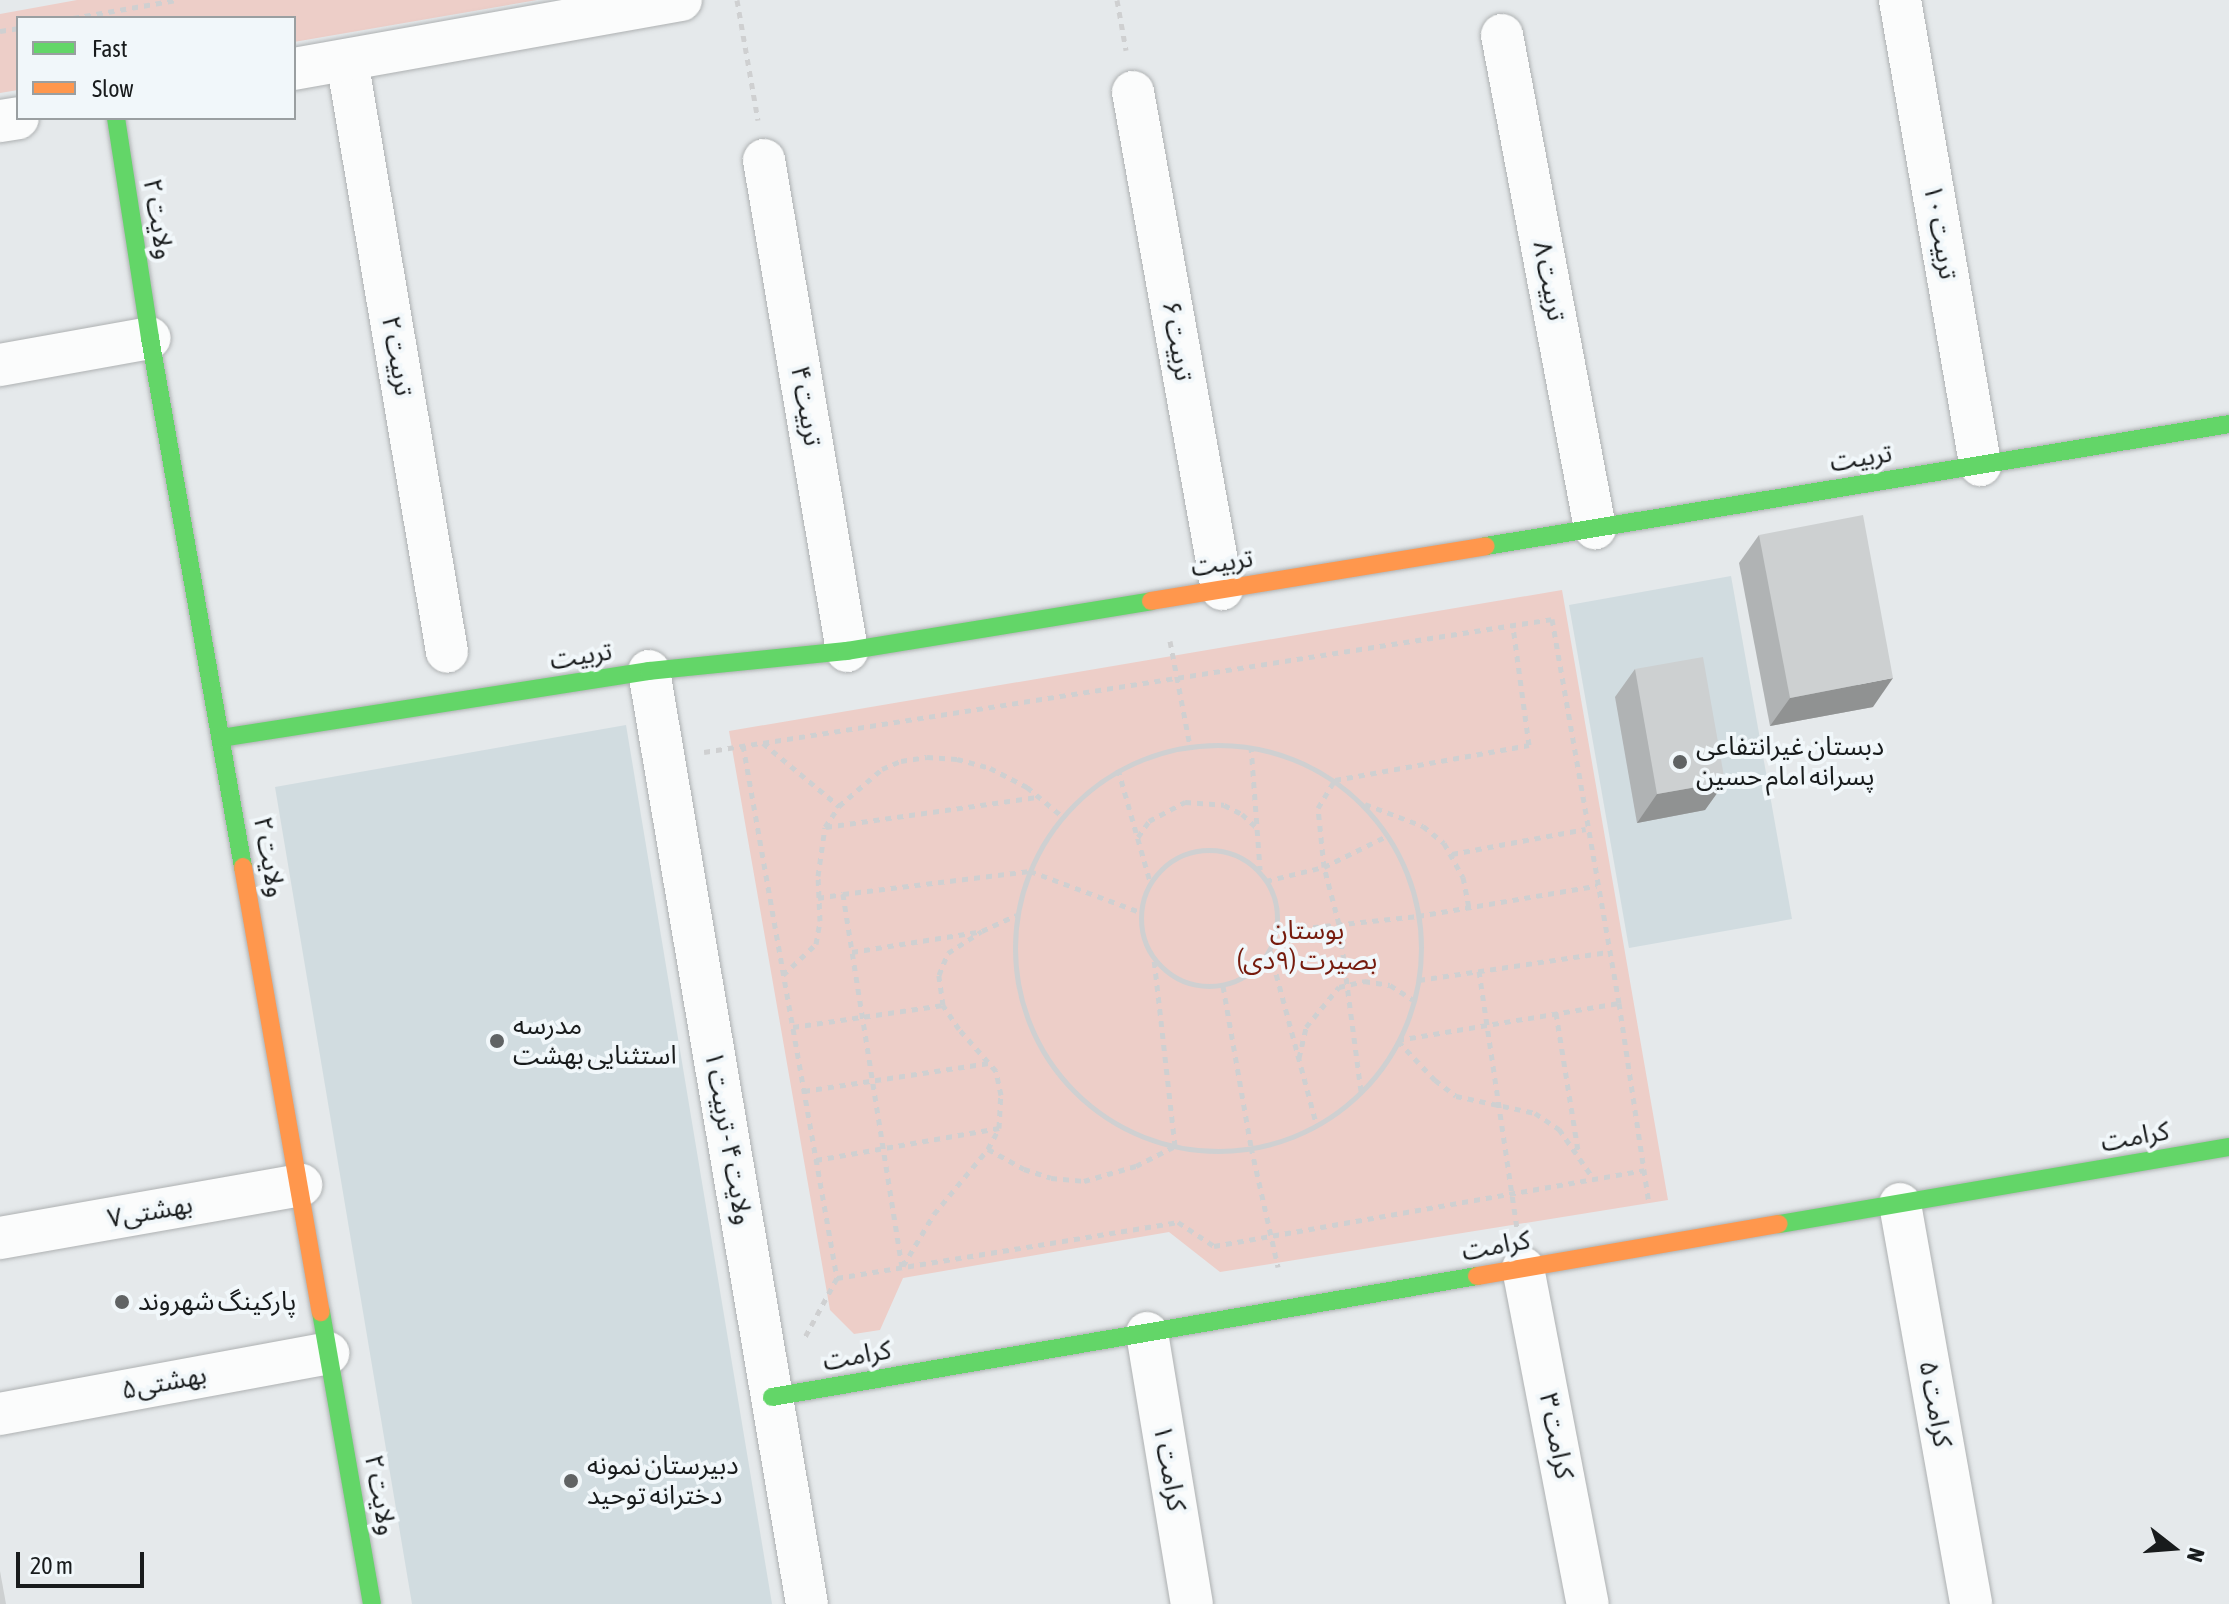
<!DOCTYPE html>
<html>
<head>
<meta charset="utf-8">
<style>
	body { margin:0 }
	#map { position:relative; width:2229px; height:1604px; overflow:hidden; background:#e5e9eb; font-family:"Asap Condensed","Noto Sans Arabic",sans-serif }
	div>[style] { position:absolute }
	.built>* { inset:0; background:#d1dce0 }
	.green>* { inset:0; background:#edcec8 }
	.path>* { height:5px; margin-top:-2.5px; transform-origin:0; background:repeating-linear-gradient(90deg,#cfd0d1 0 6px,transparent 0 12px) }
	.path>.ring { margin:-2.5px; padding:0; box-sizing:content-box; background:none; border:5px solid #cfd0d1; border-radius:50% }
	.roads { filter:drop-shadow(0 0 2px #aeb1b2) drop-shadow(0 0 2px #aeb1b2) }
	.street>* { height:42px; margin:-21px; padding:0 21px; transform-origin:21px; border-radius:21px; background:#fbfcfc }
	.fast>* { height:18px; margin:-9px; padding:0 9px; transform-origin:9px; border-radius:9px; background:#63d668 }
	.slow>* { height:18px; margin:-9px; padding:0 9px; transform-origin:9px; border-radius:9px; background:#ff974d }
	.wall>* { inset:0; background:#b0b3b4 }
	.shaded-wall>* { inset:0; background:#909292 }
	.building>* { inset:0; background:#cdd0d1 }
	.dots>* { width:22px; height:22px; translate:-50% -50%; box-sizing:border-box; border:4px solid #f1f7fa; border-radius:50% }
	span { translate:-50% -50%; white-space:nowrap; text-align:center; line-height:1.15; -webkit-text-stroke:8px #f1f7fa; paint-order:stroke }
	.street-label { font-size:26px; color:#181b1c }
	.poi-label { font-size:26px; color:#181b1c }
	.left { translate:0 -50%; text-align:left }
	.park-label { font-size:26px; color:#761b0d }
	.legend { position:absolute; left:16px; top:16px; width:280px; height:104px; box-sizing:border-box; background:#f1f7fa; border:2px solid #9a9fa1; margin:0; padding:10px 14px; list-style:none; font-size:24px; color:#181b1c }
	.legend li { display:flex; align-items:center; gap:16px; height:40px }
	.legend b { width:40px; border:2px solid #9a9fa1 }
	.north { position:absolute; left:2133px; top:1508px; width:80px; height:80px; -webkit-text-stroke:6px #f1f7fa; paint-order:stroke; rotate:107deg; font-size:22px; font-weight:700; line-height:32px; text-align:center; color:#181b1c }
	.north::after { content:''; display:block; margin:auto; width:28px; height:36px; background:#181b1c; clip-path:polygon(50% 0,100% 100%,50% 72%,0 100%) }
	.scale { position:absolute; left:16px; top:1552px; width:128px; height:36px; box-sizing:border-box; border:4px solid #181b1c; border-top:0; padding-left:10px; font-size:24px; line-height:28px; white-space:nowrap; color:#181b1c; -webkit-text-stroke:6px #f1f7fa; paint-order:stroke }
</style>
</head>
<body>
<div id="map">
	<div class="built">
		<div style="clip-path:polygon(1731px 576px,1792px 919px,1629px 948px,1569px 605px)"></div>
		<div style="clip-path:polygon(626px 725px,772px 1604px,412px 1604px,275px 787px)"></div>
	</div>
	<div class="green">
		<div style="clip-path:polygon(77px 0,537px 0,294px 42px,294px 18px,18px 18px,18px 90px,0 93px,0 14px)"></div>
		<div style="clip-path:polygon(1562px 590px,1668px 1200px,1220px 1272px,1169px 1232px,903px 1278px,880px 1330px,854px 1334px,830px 1310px,729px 731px)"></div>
	</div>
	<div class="path">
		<div style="left:737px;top:0;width:122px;rotate:80.1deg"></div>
		<div style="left:1117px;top:0;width:51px;rotate:79.8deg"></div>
		<div style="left:73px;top:18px;width:105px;rotate:-9.9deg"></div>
		<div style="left:0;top:31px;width:18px;rotate:-9deg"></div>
		<div style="left:1170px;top:641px;width:107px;rotate:79.2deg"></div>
		<div style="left:763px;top:743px;width:99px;rotate:39.7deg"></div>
		<div style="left:743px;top:745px;width:541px;rotate:80deg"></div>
		<div style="left:837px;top:1278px;width:67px;rotate:118.5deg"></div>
		<div class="ring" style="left:1015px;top:745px;width:401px;height:401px"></div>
		<div style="left:1251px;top:746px;width:124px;rotate:85.8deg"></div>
		<div style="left:704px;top:752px;width:858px;rotate:-8.91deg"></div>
		<div style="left:1552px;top:619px;width:390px;rotate:80.1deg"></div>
		<div style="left:1118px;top:769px;width:116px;rotate:74.1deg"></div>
		<div style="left:1365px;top:804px;width:62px;rotate:20.8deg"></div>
		<div style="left:1423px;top:826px;width:27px;rotate:39deg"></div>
		<div style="left:1444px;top:843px;width:39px;rotate:61deg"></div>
		<div style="left:1463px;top:877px;width:31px;rotate:79deg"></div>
		<div style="left:826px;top:827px;width:213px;rotate:-8.1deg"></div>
		<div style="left:1138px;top:837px;width:19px;rotate:-55deg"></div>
		<div style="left:1149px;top:821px;width:41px;rotate:-27.8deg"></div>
		<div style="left:1185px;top:802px;width:39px;rotate:4deg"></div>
		<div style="left:1224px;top:805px;width:20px;rotate:27deg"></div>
		<div style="left:1242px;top:814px;width:21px;rotate:43deg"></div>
		<div class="ring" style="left:1141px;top:850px;width:131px;height:131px"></div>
		<div style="left:1452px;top:854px;width:136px;rotate:-10.6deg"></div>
		<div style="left:1266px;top:881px;width:60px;rotate:-13.6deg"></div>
		<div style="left:1324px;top:867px;width:70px;rotate:-26.2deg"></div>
		<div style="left:818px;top:898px;width:25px;rotate:-9deg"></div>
		<div style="left:1277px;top:931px;width:142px;rotate:-6.1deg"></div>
		<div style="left:1418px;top:916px;width:181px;rotate:-9.6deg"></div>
		<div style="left:1270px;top:951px;width:181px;rotate:75deg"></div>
		<div style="left:852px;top:952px;width:127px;rotate:-9.1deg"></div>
		<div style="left:1479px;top:971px;width:260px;rotate:81.6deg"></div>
		<div style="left:783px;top:975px;width:45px;rotate:-43.2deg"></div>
		<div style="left:816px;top:944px;width:23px;rotate:-80deg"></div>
		<div style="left:820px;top:921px;width:45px;rotate:-92.5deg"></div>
		<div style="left:818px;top:876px;width:49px;rotate:-81.9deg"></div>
		<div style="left:825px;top:827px;width:25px;rotate:-56deg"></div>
		<div style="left:839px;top:806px;width:57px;rotate:-40.7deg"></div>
		<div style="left:882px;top:769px;width:21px;rotate:-23deg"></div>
		<div style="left:901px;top:761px;width:26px;rotate:-9deg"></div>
		<div style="left:927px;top:757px;width:30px;rotate:4deg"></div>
		<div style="left:957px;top:759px;width:34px;rotate:15deg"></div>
		<div style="left:990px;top:768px;width:42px;rotate:27.2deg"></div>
		<div style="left:1027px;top:787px;width:47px;rotate:39.8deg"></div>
		<div style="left:1419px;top:980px;width:191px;rotate:-8.4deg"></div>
		<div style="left:1223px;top:986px;width:163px;rotate:80.1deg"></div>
		<div style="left:1251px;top:1147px;width:123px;rotate:77.3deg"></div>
		<div style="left:1556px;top:1013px;width:140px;rotate:80.9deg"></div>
		<div style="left:793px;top:1027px;width:152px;rotate:-8.3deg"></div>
		<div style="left:1398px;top:1040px;width:224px;rotate:-9.5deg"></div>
		<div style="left:1619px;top:1003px;width:202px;rotate:81.5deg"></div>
		<div style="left:1398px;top:1041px;width:54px;rotate:46.5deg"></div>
		<div style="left:1435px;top:1080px;width:26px;rotate:37deg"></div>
		<div style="left:1456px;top:1096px;width:81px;rotate:12.1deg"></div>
		<div style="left:1535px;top:1113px;width:29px;rotate:34deg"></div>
		<div style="left:1559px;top:1129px;width:60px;rotate:55.2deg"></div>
		<div style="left:1299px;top:1058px;width:32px;rotate:-77deg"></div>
		<div style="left:1306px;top:1027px;width:52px;rotate:-50.5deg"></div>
		<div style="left:1339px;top:987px;width:26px;rotate:-13deg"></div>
		<div style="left:1364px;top:981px;width:26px;rotate:9deg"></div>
		<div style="left:1390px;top:985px;width:27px;rotate:33deg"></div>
		<div style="left:804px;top:1091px;width:187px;rotate:-8.6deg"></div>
		<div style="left:1361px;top:1091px;width:168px;rotate:-97.5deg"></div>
		<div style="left:1339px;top:924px;width:59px;rotate:-104.7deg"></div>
		<div style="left:1324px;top:867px;width:59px;rotate:-95.8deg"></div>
		<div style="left:1318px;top:808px;width:33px;rotate:-59deg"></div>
		<div style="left:1335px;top:780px;width:197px;rotate:-10.2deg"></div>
		<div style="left:1529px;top:745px;width:120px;rotate:-97.7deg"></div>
		<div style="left:988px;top:1149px;width:41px;rotate:29.1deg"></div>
		<div style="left:1024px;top:1169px;width:28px;rotate:18deg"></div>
		<div style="left:1051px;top:1178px;width:33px;rotate:5deg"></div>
		<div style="left:1084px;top:1181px;width:54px;rotate:-16.1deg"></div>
		<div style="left:1136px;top:1166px;width:44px;rotate:-27.1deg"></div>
		<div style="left:1175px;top:1146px;width:189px;rotate:-96.4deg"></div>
		<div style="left:816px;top:1160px;width:186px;rotate:-9.9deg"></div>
		<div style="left:903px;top:1266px;width:61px;rotate:-59.2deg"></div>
		<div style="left:934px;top:1214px;width:85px;rotate:-50.3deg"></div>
		<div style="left:988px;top:1149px;width:24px;rotate:-62deg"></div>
		<div style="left:999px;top:1128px;width:33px;rotate:-87deg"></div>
		<div style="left:1001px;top:1095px;width:25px;rotate:-102deg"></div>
		<div style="left:996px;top:1071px;width:56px;rotate:-131.4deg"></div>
		<div style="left:959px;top:1029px;width:29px;rotate:-124deg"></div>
		<div style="left:943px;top:1005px;width:30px;rotate:-98deg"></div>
		<div style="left:939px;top:975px;width:24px;rotate:-68deg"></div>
		<div style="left:948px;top:953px;width:40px;rotate:-32.9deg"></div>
		<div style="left:982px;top:931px;width:38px;rotate:-25deg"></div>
		<div style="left:902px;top:1267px;width:378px;rotate:-99deg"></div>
		<div style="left:843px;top:894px;width:188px;rotate:-7deg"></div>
		<div style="left:1030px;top:871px;width:117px;rotate:20.4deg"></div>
		<div style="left:837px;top:1278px;width:346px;rotate:-9.3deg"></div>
		<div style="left:1178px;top:1222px;width:43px;rotate:33.7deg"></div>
		<div style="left:1214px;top:1246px;width:437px;rotate:-10deg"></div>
	</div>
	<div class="roads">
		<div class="street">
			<div style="left:1900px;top:0;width:472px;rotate:80.2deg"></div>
			<div style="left:1502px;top:35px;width:502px;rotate:79.32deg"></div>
			<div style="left:347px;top:60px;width:600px;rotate:80.41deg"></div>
			<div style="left:294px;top:69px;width:393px;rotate:-10.1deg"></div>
			<div style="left:1133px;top:92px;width:505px;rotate:79.85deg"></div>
			<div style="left:0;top:121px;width:18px;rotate:-9deg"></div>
			<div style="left:764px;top:160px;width:498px;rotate:80.4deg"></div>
			<div style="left:0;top:365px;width:152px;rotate:-10.2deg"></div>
			<div style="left:649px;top:671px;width:946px;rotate:80.39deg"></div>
			<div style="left:1900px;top:1204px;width:406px;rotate:79.9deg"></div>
			<div style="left:0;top:1238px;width:306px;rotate:-10deg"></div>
			<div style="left:1523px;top:1268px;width:342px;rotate:79.1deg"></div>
			<div style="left:1147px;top:1333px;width:275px;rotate:80.6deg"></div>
			<div style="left:0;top:1414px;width:334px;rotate:-10.5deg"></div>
		</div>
		<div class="fast">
			<div style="left:116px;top:118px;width:223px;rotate:81.2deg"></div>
			<div style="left:150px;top:338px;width:537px;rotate:80.03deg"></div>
			<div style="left:1486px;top:546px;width:753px;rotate:-9.32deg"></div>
			<div style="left:221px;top:738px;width:433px;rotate:-8.9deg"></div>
			<div style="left:649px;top:671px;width:199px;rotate:-5.8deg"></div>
			<div style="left:847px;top:651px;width:308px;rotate:-9.3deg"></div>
			<div style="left:1779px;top:1224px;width:457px;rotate:-9.7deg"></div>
			<div style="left:321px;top:1312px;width:296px;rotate:80.1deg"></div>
			<div style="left:772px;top:1397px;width:715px;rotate:-9.74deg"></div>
		</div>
		<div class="slow">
			<div style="left:1151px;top:601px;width:339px;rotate:-9.3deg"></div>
			<div style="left:243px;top:867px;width:452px;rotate:80.1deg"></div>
			<div style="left:1477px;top:1276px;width:306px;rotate:-9.8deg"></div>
		</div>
	</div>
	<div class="wall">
		<div style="clip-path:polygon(1759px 535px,1873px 707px,1770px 726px,1739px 563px)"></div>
		<div style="clip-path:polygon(1635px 669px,1725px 782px,1705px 810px,1637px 823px,1615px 697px)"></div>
	</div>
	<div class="shaded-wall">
		<div style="clip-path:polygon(1893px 678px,1873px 707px,1770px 726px,1790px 698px)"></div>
		<div style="clip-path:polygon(1725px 782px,1705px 810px,1637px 823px,1657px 794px)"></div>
	</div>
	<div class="building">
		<div style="clip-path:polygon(1863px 515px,1893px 678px,1790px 698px,1759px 535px)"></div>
		<div style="clip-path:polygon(1703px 657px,1725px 782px,1657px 794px,1635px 669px)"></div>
		<div style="clip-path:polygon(0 1571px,6px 1604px,0 1604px)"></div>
	</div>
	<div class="dots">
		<div style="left:1680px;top:762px;background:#606364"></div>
		<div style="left:497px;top:1041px;background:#606364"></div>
		<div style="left:122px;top:1302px;background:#606364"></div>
		<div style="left:571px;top:1481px;background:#606364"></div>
	</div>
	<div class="street-label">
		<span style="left:158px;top:219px;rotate:81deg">ولایت ۲</span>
		<span style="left:1940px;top:232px;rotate:80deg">تربیت ۱۰</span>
		<span style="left:1549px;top:281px;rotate:79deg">تربیت ۸</span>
		<span style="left:1177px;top:341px;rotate:80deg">تربیت ۶</span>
		<span style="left:397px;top:356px;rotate:80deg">تربیت ۲</span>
		<span style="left:806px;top:406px;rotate:80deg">تربیت ۴</span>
		<span style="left:1861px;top:458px;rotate:-9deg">تربیت</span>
		<span style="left:1222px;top:563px;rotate:-9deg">تربیت</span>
		<span style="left:581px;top:656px;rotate:-9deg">تربیت</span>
		<span style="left:269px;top:857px;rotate:80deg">ولایت ۲</span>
		<span style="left:2135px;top:1137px;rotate:-10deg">کرامت</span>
		<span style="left:728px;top:1138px;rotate:80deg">ولایت ۴ - تربیت ۱</span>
		<span style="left:150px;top:1212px;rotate:-10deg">بهشتی۷</span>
		<span style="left:1496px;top:1246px;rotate:-10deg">کرامت</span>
		<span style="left:857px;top:1356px;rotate:-10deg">کرامت</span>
		<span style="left:164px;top:1383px;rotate:-11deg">بهشتی۵</span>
		<span style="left:1935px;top:1404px;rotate:80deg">کرامت ۵</span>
		<span style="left:1556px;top:1436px;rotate:79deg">کرامت ۳</span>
		<span style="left:1169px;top:1468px;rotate:80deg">کرامت ۱</span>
		<span style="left:380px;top:1495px;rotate:80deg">ولایت ۲</span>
	</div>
	<div class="poi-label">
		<span class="left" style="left:1696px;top:762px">دبستان غیرانتفاعی<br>پسرانه امام حسین</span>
		<span class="left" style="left:513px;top:1041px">مدرسه<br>استثنایی بهشت</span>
		<span class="left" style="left:138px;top:1302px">پارکینگ شهروند</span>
		<span class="left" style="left:587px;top:1481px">دبیرستان نمونه<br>دخترانه توحید</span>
	</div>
	<div class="park-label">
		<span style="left:1307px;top:946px">بوستان<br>بصیرت (۹دی)</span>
	</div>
	<ul class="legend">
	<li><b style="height:10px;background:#63d668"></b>Fast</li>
	<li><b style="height:10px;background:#ff974d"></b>Slow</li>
	</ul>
	<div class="north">N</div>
	<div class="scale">20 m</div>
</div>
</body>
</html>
